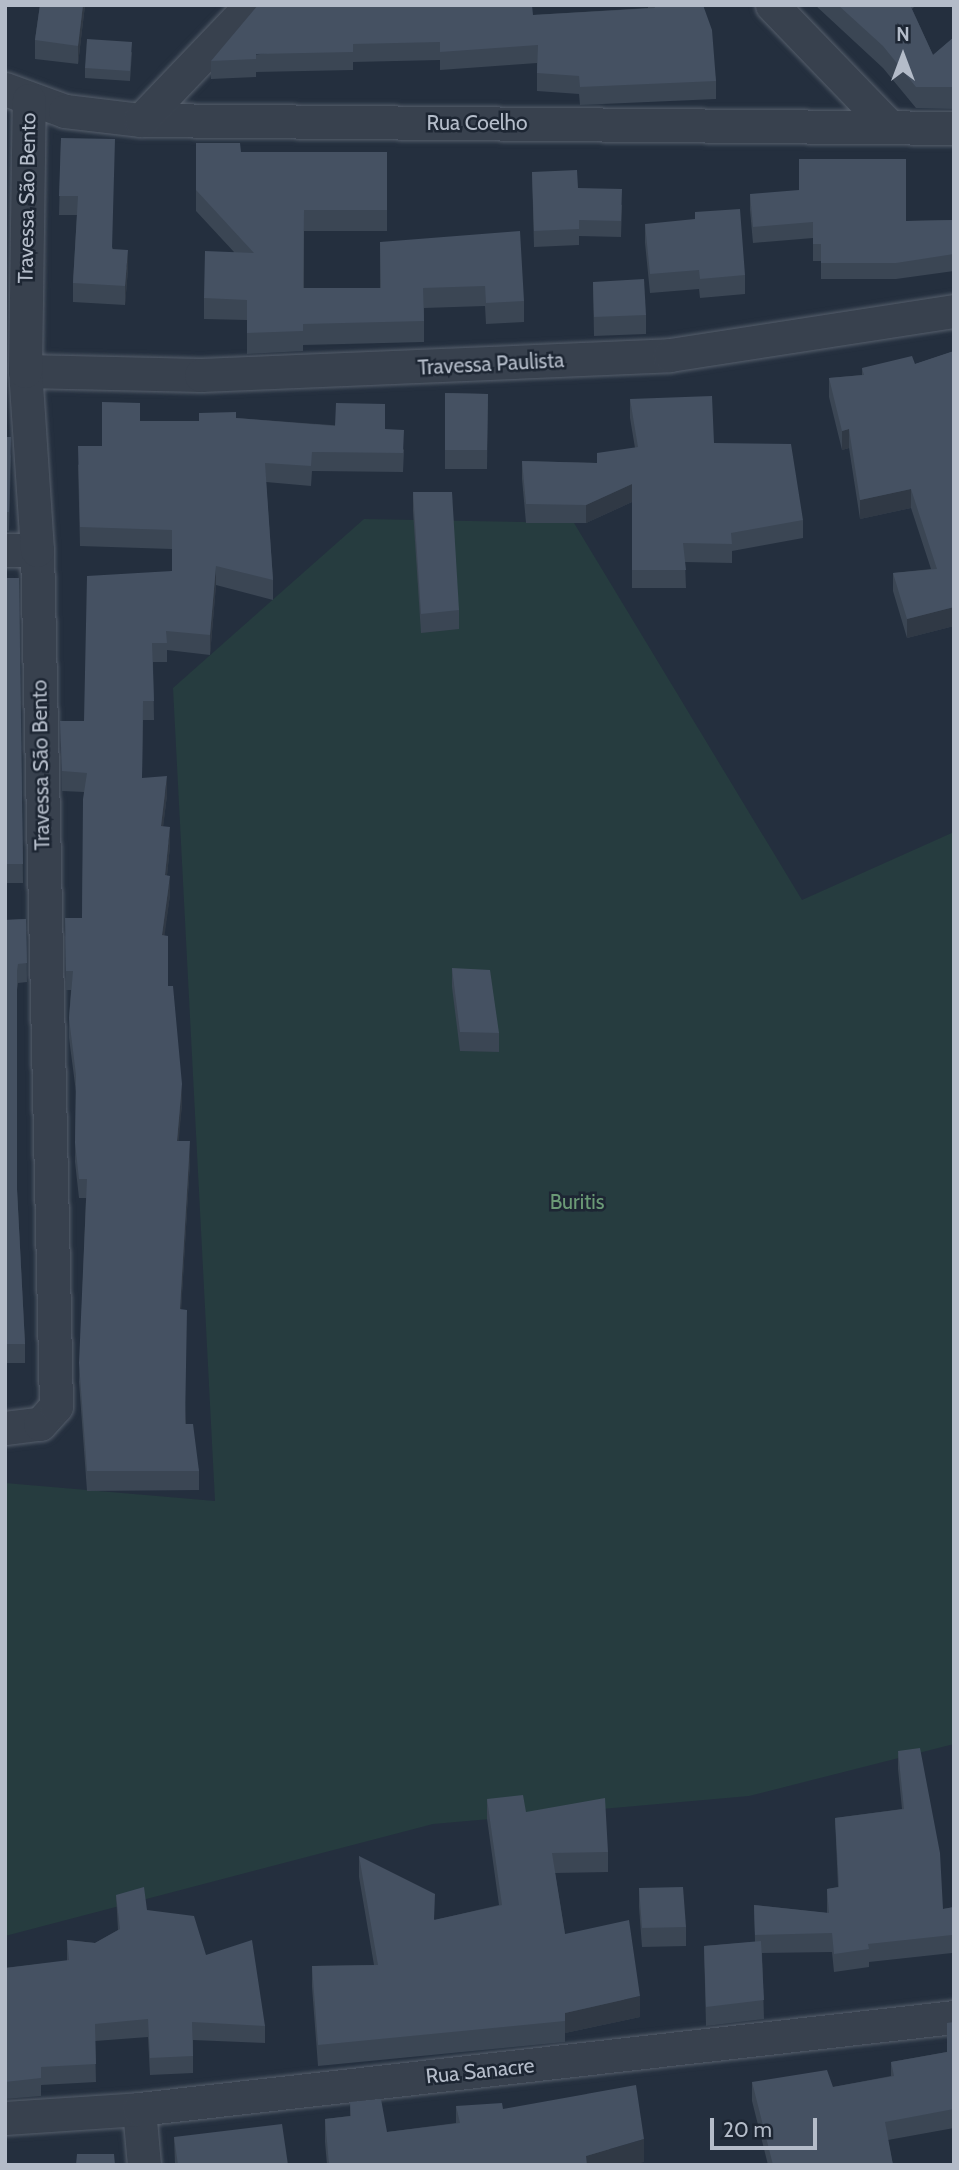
<!DOCTYPE html>
<html>
<head>
<meta charset="utf-8">
<style>
	body { margin:0 }
	#map { position:relative; width:959px; height:2170px; overflow:hidden; background:#242f3e; font-family:Cabin,sans-serif }
	div>[style] { position:absolute }
	.green>* { inset:0; background:#263c3f }
	.roads { filter:drop-shadow(0 0 2px #565f6c) drop-shadow(0 0 2px #565f6c) }
	.minor>* { height:33px; margin:-16.5px; padding:0 16.5px; transform-origin:16.5px; border-radius:16.5px; background:#38414e }
	.wall>* { inset:0; background:#3b4654 }
	.shaded-wall>* { inset:0; background:#303945 }
	.building>* { inset:0; background:#455162 }
	span { translate:-50% -50%; white-space:nowrap; text-align:center; line-height:1.15; -webkit-text-stroke:5px #1d2633; paint-order:stroke }
	.street-label { font-size:21px; color:#b4bcc9 }
	.park-label { font-size:21px; color:#6b9a76 }
	.frame { position:absolute; inset:0; border:7px solid #b4bcc9; pointer-events:none }
	.north { position:absolute; left:868px; top:21px; width:70px; height:70px; -webkit-text-stroke:5px #1d2633; paint-order:stroke; rotate:0deg; font-size:19px; font-weight:700; line-height:28px; text-align:center; color:#b4bcc9 }
	.north::after { content:''; display:block; margin:auto; width:24px; height:32px; background:#b4bcc9; clip-path:polygon(50% 0,100% 100%,50% 72%,0 100%) }
	.scale { position:absolute; left:710px; top:2118px; width:107px; height:32px; box-sizing:border-box; border:4px solid #b4bcc9; border-top:0; padding-left:9px; font-size:21px; line-height:24px; white-space:nowrap; color:#b4bcc9; -webkit-text-stroke:5px #1d2633; paint-order:stroke }
</style>
</head>
<body>
<div id="map">
	<div class="green">
		<div style="clip-path:polygon(364px 519px,574px 523px,802px 900px,954px 832px,954px 1744px,749px 1796px,433px 1824px,5px 1936px,5px 1483px,215px 1501px,173px 688px)"></div>
	</div>
	<div class="roads">
		<div class="minor">
			<div style="left:772px;top:5px;width:168px;rotate:46deg"></div>
			<div style="left:5px;top:89px;width:64px;rotate:20.1deg"></div>
			<div style="left:65px;top:111px;width:77px;rotate:6.8deg"></div>
			<div style="left:141px;top:120px;width:813px;rotate:0.56deg"></div>
			<div style="left:141px;top:120px;width:159px;rotate:-46.3deg"></div>
			<div style="left:25px;top:371px;width:176px;rotate:1.3deg"></div>
			<div style="left:201px;top:375px;width:469px;rotate:-2.4deg"></div>
			<div style="left:670px;top:355px;width:287px;rotate:-8.8deg"></div>
			<div style="left:5px;top:550px;width:32px"></div>
			<div style="left:5px;top:1428px;width:35px;rotate:-7deg"></div>
			<div style="left:40px;top:1424px;width:24px;rotate:-48deg"></div>
			<div style="left:56px;top:1406px;width:856px;rotate:-91.27deg"></div>
			<div style="left:37px;top:550px;width:179px;rotate:-93.8deg"></div>
			<div style="left:25px;top:371px;width:271px;rotate:-89.2deg"></div>
			<div style="left:139px;top:2109px;width:56px;rotate:84.9deg"></div>
			<div style="left:5px;top:2118px;width:134px;rotate:-3.8deg"></div>
			<div style="left:139px;top:2109px;width:820px;rotate:-6.44deg"></div>
		</div>
	</div>
	<div class="wall">
		<div style="clip-path:polygon(40px 5px,85px 5px,78px 64px,35px 59px,35px 40px)"></div>
		<div style="clip-path:polygon(648px 5px,703px 5px,716px 81px,716px 99px,580px 105px,579px 94px,537px 91px,537px 63px,440px 70px,440px 60px,353px 62px,353px 70px,256px 72px,256px 77px,211px 79px,211px 61px,533px 15px,648px 8px)"></div>
		<div style="clip-path:polygon(815px 5px,916px 5px,912px 9px,933px 55px,954px 37px,954px 109px,916px 108px,883px 68px)"></div>
		<div style="clip-path:polygon(132px 52px,130px 81px,85px 78px,85px 68px)"></div>
		<div style="clip-path:polygon(61px 138px,113px 249px,128px 269px,125px 305px,73px 302px,73px 283px,77px 215px,59px 215px)"></div>
		<div style="clip-path:polygon(196px 143px,241px 152px,387px 152px,387px 231px,304px 231px,304px 288px,380px 288px,380px 242px,524px 301px,524px 322px,486px 324px,485px 306px,424px 308px,424px 342px,303px 345px,303px 351px,247px 354px,247px 320px,204px 319px,204px 298px,234px 252px,196px 211px)"></div>
		<div style="clip-path:polygon(532px 172px,578px 188px,622px 205px,621px 237px,579px 236px,579px 245px,534px 247px)"></div>
		<div style="clip-path:polygon(750px 194px,906px 221px,954px 220px,954px 271px,896px 279px,821px 279px,821px 261px,813px 261px,813px 238px,753px 243px,750px 210px)"></div>
		<div style="clip-path:polygon(645px 224px,745px 275px,745px 294px,700px 298px,699px 289px,650px 293px,645px 243px)"></div>
		<div style="clip-path:polygon(593px 282px,646px 315px,646px 334px,594px 336px)"></div>
		<div style="clip-path:polygon(954px 351px,954px 626px,907px 638px,893px 591px,893px 573px,931px 569px,911px 508px,860px 519px,849px 448px,842px 450px,829px 397px,829px 378px,862px 375px,862px 368px,915px 364px)"></div>
		<div style="clip-path:polygon(445px 393px,488px 394px,487px 469px,445px 469px)"></div>
		<div style="clip-path:polygon(630px 399px,714px 443px,803px 520px,803px 538px,732px 551px,732px 563px,685px 562px,686px 588px,632px 588px,632px 502px,586px 523px,526px 523px,522px 479px,522px 461px,597px 463px,635px 448px,630px 418px)"></div>
		<div style="clip-path:polygon(236px 418px,385px 429px,404px 450px,403px 472px,312px 471px,311px 486px,266px 482px,273px 580px,273px 600px,216px 585px,210px 655px,167px 650px,167px 662px,153px 662px,154px 720px,143px 720px,142px 778px,167px 795px,163px 826px,170px 846px,167px 875px,170px 895px,164px 935px,168px 986px,182px 1104px,178px 1141px,190px 1161px,181px 1310px,186px 1424px,199px 1471px,199px 1490px,87px 1491px,79px 1382px,86px 1198px,79px 1198px,75px 1162px,76px 1092px,69px 1038px,69px 1018px,71px 990px,66px 990px,65px 937px,82px 918px,84px 792px,62px 791px,60px 721px,84px 721px,172px 571px,172px 549px,80px 546px,78px 465px,102px 446px,140px 421px,199px 421px)"></div>
		<div style="clip-path:polygon(5px 437px,11px 456px,9px 531px,5px 531px)"></div>
		<div style="clip-path:polygon(413px 492px,459px 610px,459px 629px,421px 633px,413px 511px)"></div>
		<div style="clip-path:polygon(5px 578px,19px 578px,23px 883px,5px 883px)"></div>
		<div style="clip-path:polygon(26px 919px,27px 982px,18px 983px,17px 990px,17px 1189px,25px 1344px,25px 1363px,5px 1363px,5px 920px)"></div>
		<div style="clip-path:polygon(452px 968px,499px 1033px,499px 1052px,460px 1051px,452px 987px)"></div>
		<div style="clip-path:polygon(898px 1751px,943px 1909px,954px 1907px,954px 1960px,952px 1953px,869px 1962px,869px 1967px,834px 1972px,832px 1952px,762px 1953px,764px 2019px,706px 2026px,704px 1946px,755px 1942px,754px 1905px,827px 1913px,827px 1889px,838px 1887px,835px 1818px,902px 1809px,898px 1769px)"></div>
		<div style="clip-path:polygon(487px 1799px,526px 1812px,608px 1852px,608px 1872px,555px 1873px,565px 1934px,640px 2017px,565px 2033px,565px 2042px,318px 2066px,312px 1987px,312px 1966px,374px 1965px,359px 1877px,359px 1856px,435px 1920px,499px 1905px,487px 1819px)"></div>
		<div style="clip-path:polygon(639px 1888px,686px 1927px,686px 1946px,642px 1947px,639px 1907px)"></div>
		<div style="clip-path:polygon(116px 1895px,147px 1910px,206px 1955px,265px 2026px,265px 2043px,193px 2040px,193px 2073px,150px 2075px,148px 2037px,95px 2041px,96px 2082px,41px 2085px,41px 2096px,5px 2099px,5px 1968px,67px 1961px,67px 1940px,95px 1943px,118px 1930px)"></div>
		<div style="clip-path:polygon(954px 2022px,954px 2128px,888px 2140px,893px 2165px,768px 2165px,752px 2101px,752px 2082px,833px 2087px,891px 2076px,891px 2062px,947px 2052px)"></div>
		<div style="clip-path:polygon(350px 2102px,387px 2132px,456px 2123px,456px 2106px,503px 2109px,644px 2162px,327px 2165px,325px 2142px,325px 2119px,350px 2116px)"></div>
		<div style="clip-path:polygon(174px 2137px,288px 2165px,175px 2165px)"></div>
	</div>
	<div class="shaded-wall">
		<div style="clip-path:polygon(83px 5px,85px 5px,78px 64px,78px 46px)"></div>
		<div style="clip-path:polygon(128px 250px,128px 269px,125px 305px,125px 286px)"></div>
		<div style="clip-path:polygon(849px 429px,849px 448px,842px 450px,842px 431px)"></div>
		<div style="clip-path:polygon(632px 484px,632px 502px,586px 523px,586px 505px)"></div>
		<div style="clip-path:polygon(911px 489px,911px 508px,860px 519px,860px 500px)"></div>
		<div style="clip-path:polygon(216px 566px,216px 585px,210px 655px,210px 635px)"></div>
		<div style="clip-path:polygon(954px 607px,954px 626px,907px 638px,907px 619px)"></div>
		<div style="clip-path:polygon(167px 776px,167px 795px,161px 845px,161px 826px)"></div>
		<div style="clip-path:polygon(170px 827px,170px 846px,165px 895px,165px 875px)"></div>
		<div style="clip-path:polygon(170px 876px,170px 895px,162px 955px,162px 935px)"></div>
		<div style="clip-path:polygon(182px 1084px,182px 1104px,177px 1161px,177px 1141px)"></div>
		<div style="clip-path:polygon(190px 1141px,190px 1161px,180px 1329px,180px 1309px)"></div>
		<div style="clip-path:polygon(640px 1996px,640px 2017px,565px 2033px,565px 2013px)"></div>
		<div style="clip-path:polygon(644px 2139px,644px 2162px,635px 2165px,586px 2165px,586px 2156px)"></div>
	</div>
	<div class="building">
		<div style="clip-path:polygon(40px 5px,83px 5px,78px 46px,35px 40px)"></div>
		<div style="clip-path:polygon(258px 5px,532px 5px,533px 15px,655px 8px,654px 5px,703px 5px,712px 30px,716px 81px,580px 87px,579px 76px,537px 73px,538px 45px,440px 52px,440px 42px,353px 44px,353px 52px,256px 54px,256px 59px,211px 61px)"></div>
		<div style="clip-path:polygon(838px 5px,910px 5px,933px 55px,954px 37px,954px 87px,916px 87px,883px 46px)"></div>
		<div style="clip-path:polygon(87px 39px,132px 42px,130px 71px,85px 68px)"></div>
		<div style="clip-path:polygon(61px 138px,115px 139px,112px 249px,128px 250px,125px 286px,73px 283px,78px 196px,59px 196px)"></div>
		<div style="clip-path:polygon(196px 143px,240px 143px,241px 152px,387px 152px,387px 210px,304px 210px,303px 288px,381px 288px,380px 242px,520px 231px,524px 301px,486px 303px,485px 286px,423px 288px,424px 321px,303px 324px,303px 331px,247px 333px,247px 300px,204px 298px,205px 251px,254px 253px,196px 190px)"></div>
		<div style="clip-path:polygon(799px 159px,906px 159px,906px 221px,954px 220px,954px 254px,896px 263px,821px 263px,821px 244px,813px 244px,813px 222px,753px 227px,750px 194px,799px 190px)"></div>
		<div style="clip-path:polygon(577px 170px,578px 188px,622px 189px,621px 221px,579px 220px,579px 229px,534px 231px,532px 172px)"></div>
		<div style="clip-path:polygon(740px 209px,745px 275px,700px 279px,699px 270px,650px 274px,645px 224px,695px 219px,695px 212px)"></div>
		<div style="clip-path:polygon(644px 279px,646px 315px,594px 317px,593px 282px)"></div>
		<div style="clip-path:polygon(954px 351px,954px 607px,907px 619px,893px 573px,937px 569px,911px 489px,860px 500px,849px 429px,842px 431px,829px 378px,864px 375px,862px 368px,912px 356px,915px 364px)"></div>
		<div style="clip-path:polygon(445px 393px,488px 394px,487px 450px,445px 450px)"></div>
		<div style="clip-path:polygon(712px 396px,714px 443px,791px 444px,803px 520px,731px 533px,732px 544px,683px 543px,686px 570px,632px 570px,632px 484px,586px 505px,526px 504px,522px 461px,597px 463px,597px 453px,638px 447px,630px 399px)"></div>
		<div style="clip-path:polygon(102px 402px,140px 403px,140px 421px,199px 421px,199px 413px,236px 412px,236px 418px,335px 426px,336px 403px,385px 404px,385px 429px,404px 430px,403px 453px,312px 452px,311px 466px,265px 463px,273px 580px,216px 566px,210px 635px,166px 631px,167px 643px,152px 643px,154px 701px,143px 701px,142px 778px,167px 776px,161px 826px,170px 827px,165px 875px,170px 876px,162px 935px,168px 936px,168px 986px,173px 986px,182px 1084px,177px 1141px,190px 1141px,180px 1309px,187px 1310px,185px 1424px,193px 1424px,199px 1471px,87px 1471px,79px 1363px,87px 1179px,79px 1179px,75px 1143px,76px 1075px,69px 1018px,73px 971px,66px 971px,65px 918px,82px 918px,83px 799px,87px 773px,62px 771px,60px 721px,84px 721px,87px 576px,172px 571px,172px 530px,80px 527px,78px 446px,102px 446px)"></div>
		<div style="clip-path:polygon(5px 437px,11px 437px,9px 512px,5px 512px)"></div>
		<div style="clip-path:polygon(413px 492px,452px 492px,459px 610px,421px 614px)"></div>
		<div style="clip-path:polygon(5px 578px,19px 578px,23px 864px,5px 864px)"></div>
		<div style="clip-path:polygon(26px 919px,27px 963px,18px 964px,17px 971px,17px 1189px,25px 1344px,5px 1344px,5px 920px)"></div>
		<div style="clip-path:polygon(452px 968px,490px 970px,499px 1033px,460px 1032px)"></div>
		<div style="clip-path:polygon(920px 1748px,940px 1853px,943px 1909px,954px 1907px,954px 1941px,952px 1935px,868px 1944px,869px 1949px,834px 1954px,832px 1933px,755px 1935px,754px 1905px,829px 1913px,827px 1889px,839px 1887px,835px 1818px,904px 1809px,898px 1751px)"></div>
		<div style="clip-path:polygon(523px 1795px,526px 1812px,605px 1798px,608px 1852px,552px 1853px,565px 1934px,629px 1920px,640px 1996px,565px 2013px,565px 2021px,318px 2045px,312px 1966px,378px 1965px,359px 1856px,435px 1894px,434px 1920px,502px 1905px,487px 1799px)"></div>
		<div style="clip-path:polygon(144px 1887px,147px 1910px,194px 1916px,206px 1955px,252px 1940px,265px 2026px,192px 2022px,193px 2056px,150px 2058px,148px 2019px,95px 2024px,96px 2064px,41px 2067px,41px 2078px,5px 2082px,5px 1968px,69px 1960px,67px 1940px,95px 1943px,120px 1929px,116px 1895px)"></div>
		<div style="clip-path:polygon(683px 1887px,686px 1927px,642px 1928px,639px 1888px)"></div>
		<div style="clip-path:polygon(761px 1941px,764px 2000px,706px 2007px,704px 1946px)"></div>
		<div style="clip-path:polygon(954px 2022px,954px 2109px,885px 2122px,893px 2165px,773px 2165px,752px 2082px,827px 2070px,833px 2087px,894px 2076px,891px 2062px,947px 2052px,947px 2023px)"></div>
		<div style="clip-path:polygon(636px 2085px,644px 2139px,586px 2156px,587px 2165px,326px 2165px,329px 2164px,325px 2119px,351px 2116px,350px 2102px,381px 2099px,387px 2132px,460px 2123px,456px 2106px,502px 2103px,503px 2109px)"></div>
		<div style="clip-path:polygon(282px 2124px,288px 2165px,178px 2165px,174px 2137px)"></div>
		<div style="clip-path:polygon(77px 2154px,114px 2154px,115px 2165px,76px 2165px)"></div>
	</div>
	<div class="street-label">
		<span style="left:477px;top:123px">Rua Coelho</span>
		<span style="left:27px;top:198px;rotate:-89deg">Travessa São Bento</span>
		<span style="left:491px;top:364px;rotate:-3deg">Travessa Paulista</span>
		<span style="left:41px;top:765px;rotate:-91deg">Travessa São Bento</span>
		<span style="left:480px;top:2071px;rotate:-6deg">Rua Sanacre</span>
	</div>
	<div class="park-label">
		<span style="left:577px;top:1202px">Buritis</span>
	</div>
	<div class="frame"></div>
	<div class="north">N</div>
	<div class="scale">20 m</div>
</div>
</body>
</html>
